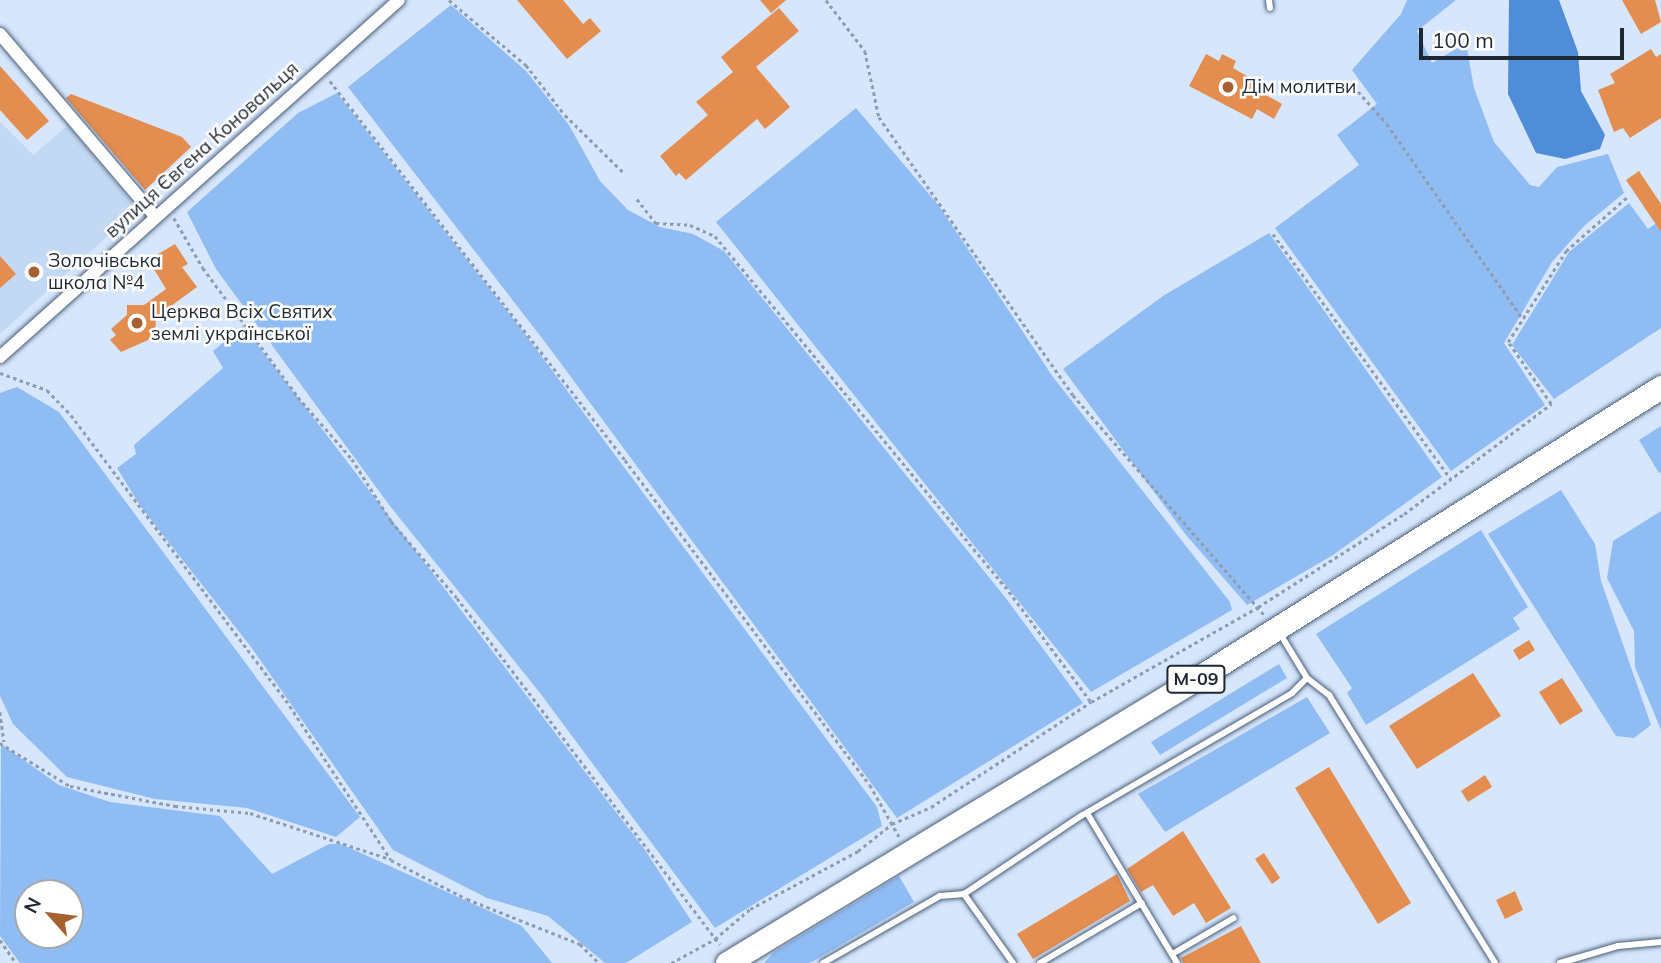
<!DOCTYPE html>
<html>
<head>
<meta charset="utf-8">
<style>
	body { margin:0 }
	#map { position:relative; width:1661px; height:963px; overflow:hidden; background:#d5e6fd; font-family:Mulish,sans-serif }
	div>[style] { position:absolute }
	.built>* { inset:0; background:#c3d8f3 }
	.green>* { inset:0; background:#90bcf4 }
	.water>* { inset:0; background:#508dd8 }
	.building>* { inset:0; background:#e38d51 }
	.path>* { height:2.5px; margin-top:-1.25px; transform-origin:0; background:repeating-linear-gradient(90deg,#8e9cad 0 3.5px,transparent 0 7px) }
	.roads { filter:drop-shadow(0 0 2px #4b5e76) drop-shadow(0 0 2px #4b5e76) }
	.lane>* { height:6px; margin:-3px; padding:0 3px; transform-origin:3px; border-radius:3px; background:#fff }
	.street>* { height:12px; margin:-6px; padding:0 6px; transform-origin:6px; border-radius:6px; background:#fff }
	.highway>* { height:23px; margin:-11.5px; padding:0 11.5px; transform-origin:11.5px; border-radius:11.5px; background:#fff }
	.dots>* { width:19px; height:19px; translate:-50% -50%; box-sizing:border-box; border:4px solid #fff; border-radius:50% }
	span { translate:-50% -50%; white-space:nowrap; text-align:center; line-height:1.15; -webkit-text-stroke:5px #fff; paint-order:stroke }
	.shield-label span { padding:2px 5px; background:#fff; border:2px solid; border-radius:5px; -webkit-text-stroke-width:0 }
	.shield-label { font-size:18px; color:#1f2832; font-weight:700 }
	.poi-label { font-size:19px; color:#1f2832 }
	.left { translate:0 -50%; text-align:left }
	.street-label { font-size:19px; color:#1f2832 }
	.north { position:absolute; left:14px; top:879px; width:70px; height:70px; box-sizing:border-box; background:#fff; border:2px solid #a5a9ad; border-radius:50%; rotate:298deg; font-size:19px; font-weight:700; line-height:28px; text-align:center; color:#1f2832 }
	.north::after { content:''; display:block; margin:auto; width:24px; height:32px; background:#a56130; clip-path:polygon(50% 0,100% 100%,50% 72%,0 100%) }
	.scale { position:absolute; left:1419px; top:28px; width:205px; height:32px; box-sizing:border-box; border:4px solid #1f2832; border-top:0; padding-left:9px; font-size:21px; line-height:24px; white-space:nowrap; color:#1f2832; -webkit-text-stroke:5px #fff; paint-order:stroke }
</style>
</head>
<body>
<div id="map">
	<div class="built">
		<div style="clip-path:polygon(0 122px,33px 155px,68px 125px,137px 209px,0 334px)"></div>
	</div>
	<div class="green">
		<div style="clip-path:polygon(1407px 0,1456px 0,1417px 31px,1432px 63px,1466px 43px,1474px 88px,1494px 142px,1530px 185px,1539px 187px,1557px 167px,1608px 154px,1624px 193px,1584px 226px,1552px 262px,1504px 343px,1545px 405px,1451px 471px,1275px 228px,1359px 165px,1337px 135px,1377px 104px,1352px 70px,1401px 14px)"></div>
		<div style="clip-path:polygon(451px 5px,526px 71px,569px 125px,600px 181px,628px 210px,660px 227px,693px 234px,724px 251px,1005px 597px,1083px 703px,897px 818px,548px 346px,348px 87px)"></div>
		<div style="clip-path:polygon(337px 93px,522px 330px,877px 807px,882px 826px,715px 928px,540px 693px,390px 506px,216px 269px,187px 212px,298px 113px)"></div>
		<div style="clip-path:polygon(856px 108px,939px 206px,1053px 377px,1230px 602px,1232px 610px,1091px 692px,716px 222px)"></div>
		<div style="clip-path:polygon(1629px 203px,1648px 229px,1661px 220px,1661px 328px,1554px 399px,1512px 345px,1569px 252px)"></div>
		<div style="clip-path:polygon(1269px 233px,1442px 477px,1333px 555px,1247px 605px,1186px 535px,1063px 369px,1163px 296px)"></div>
		<div style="clip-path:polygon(243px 326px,645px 850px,692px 922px,626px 963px,605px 963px,548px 916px,487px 898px,393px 850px,251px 647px,141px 507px,117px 468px,136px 454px,134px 445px,223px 368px,213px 351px)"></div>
		<div style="clip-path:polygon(17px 387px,59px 412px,360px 817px,336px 837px,247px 808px,155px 799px,67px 777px,13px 724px,0 696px,0 393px)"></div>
		<div style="clip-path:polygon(1661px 426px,1661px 472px,1659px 473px,1639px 440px)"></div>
		<div style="clip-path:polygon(1561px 490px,1595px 544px,1601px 581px,1651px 725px,1634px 738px,1616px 736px,1488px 534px)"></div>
		<div style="clip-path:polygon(1661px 511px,1661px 730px,1635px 667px,1634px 631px,1607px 578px,1613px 541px)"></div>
		<div style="clip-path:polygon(1481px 530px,1528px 607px,1513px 618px,1520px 629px,1366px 725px,1347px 693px,1352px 688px,1316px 634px)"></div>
		<div style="clip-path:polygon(1279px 664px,1287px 678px,1160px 755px,1151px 742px)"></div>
		<div style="clip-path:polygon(1307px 697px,1330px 733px,1165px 832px,1138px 794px)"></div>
		<div style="clip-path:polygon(evenodd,1px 744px,59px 785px,110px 802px,220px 816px,272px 874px,329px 844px,341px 844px,522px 926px,552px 963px,20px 963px,0 936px,1px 744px,28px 893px,70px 893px,70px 935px,28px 935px,28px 893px)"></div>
		<div style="clip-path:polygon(899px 876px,914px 902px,810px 963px,764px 963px,774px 952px)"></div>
	</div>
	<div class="water">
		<div style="clip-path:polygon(1509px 0,1559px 0,1578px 52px,1581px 91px,1605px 135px,1600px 149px,1565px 159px,1536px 153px,1508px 94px)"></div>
	</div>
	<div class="building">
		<div style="clip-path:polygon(517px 0,563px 0,583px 24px,590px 18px,601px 31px,567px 59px)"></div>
		<div style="clip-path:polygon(760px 0,786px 0,771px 13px)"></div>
		<div style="clip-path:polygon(1622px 0,1655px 0,1661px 22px,1641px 34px)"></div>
		<div style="clip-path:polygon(779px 8px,799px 31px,756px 67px,790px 107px,765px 129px,757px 119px,686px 180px,679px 173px,676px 176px,660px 156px,708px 115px,696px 102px,733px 72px,721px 57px)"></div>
		<div style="clip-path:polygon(1651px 49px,1656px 57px,1661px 54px,1661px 118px,1630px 138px,1623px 128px,1614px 132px,1598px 90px,1615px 83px,1610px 74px)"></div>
		<div style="clip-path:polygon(1206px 54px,1219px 61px,1222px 54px,1236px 61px,1233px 68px,1267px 88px,1264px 94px,1282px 104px,1274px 119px,1257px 109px,1252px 119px,1189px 86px)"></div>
		<div style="clip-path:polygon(0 66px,49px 121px,27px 140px,0 110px)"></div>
		<div style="clip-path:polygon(71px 94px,182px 137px,191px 147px,145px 190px,66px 98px)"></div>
		<div style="clip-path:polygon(1639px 171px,1661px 204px,1661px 232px,1626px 180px)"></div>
		<div style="clip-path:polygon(175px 244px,188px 264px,182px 267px,197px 287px,156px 317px,155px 337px,121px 352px,110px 340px,116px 335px,111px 329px,127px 315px,127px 305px,144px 305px,166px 289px,152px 266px,157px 263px,153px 257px)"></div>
		<div style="clip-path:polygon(0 256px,16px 274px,0 288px)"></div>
		<div style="clip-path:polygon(1529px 640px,1535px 650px,1519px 660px,1513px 650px)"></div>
		<div style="clip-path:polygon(1473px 673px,1501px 716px,1417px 769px,1389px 726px)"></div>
		<div style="clip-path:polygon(1562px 678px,1583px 711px,1560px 725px,1539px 692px)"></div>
		<div style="clip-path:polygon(1329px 767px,1411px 903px,1378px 924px,1295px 788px)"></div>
		<div style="clip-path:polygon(1485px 775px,1492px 787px,1468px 802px,1461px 791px)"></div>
		<div style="clip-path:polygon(1183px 831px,1231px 908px,1206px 923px,1194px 903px,1173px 916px,1153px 885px,1141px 892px,1127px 869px)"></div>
		<div style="clip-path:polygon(1264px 853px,1280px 878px,1272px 884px,1255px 859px)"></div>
		<div style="clip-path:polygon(1117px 874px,1130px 901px,1033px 959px,1017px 934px)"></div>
		<div style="clip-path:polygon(1515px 891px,1523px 910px,1505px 919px,1496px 900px)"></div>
		<div style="clip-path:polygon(1241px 926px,1261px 963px,1183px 963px,1181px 958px)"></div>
	</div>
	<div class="path">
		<div style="left:449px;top:0;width:101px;rotate:40.2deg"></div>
		<div style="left:526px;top:65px;width:63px;rotate:52deg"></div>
		<div style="left:565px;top:115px;width:83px;rotate:44.5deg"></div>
		<div style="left:826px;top:0;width:64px;rotate:52.6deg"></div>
		<div style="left:865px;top:51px;width:67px;rotate:78deg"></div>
		<div style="left:879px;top:117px;width:339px;rotate:55.1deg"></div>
		<div style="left:1073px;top:395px;width:293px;rotate:49deg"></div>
		<div style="left:330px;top:81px;width:480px;rotate:52.1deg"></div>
		<div style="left:625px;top:460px;width:407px;rotate:53deg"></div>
		<div style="left:870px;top:785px;width:61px;rotate:60.5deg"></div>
		<div style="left:1349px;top:81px;width:57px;rotate:48.5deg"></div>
		<div style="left:1387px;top:124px;width:238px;rotate:55.1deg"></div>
		<div style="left:637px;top:199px;width:31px;rotate:52deg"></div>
		<div style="left:656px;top:223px;width:34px;rotate:3deg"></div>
		<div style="left:690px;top:225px;width:27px;rotate:24deg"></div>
		<div style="left:715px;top:236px;width:455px;rotate:50.4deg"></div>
		<div style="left:1005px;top:586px;width:144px;rotate:53.4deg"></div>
		<div style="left:174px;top:218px;width:58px;rotate:59.9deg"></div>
		<div style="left:203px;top:268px;width:160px;rotate:53.6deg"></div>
		<div style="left:298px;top:397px;width:82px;rotate:48.9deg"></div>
		<div style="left:352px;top:459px;width:73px;rotate:57.8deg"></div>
		<div style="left:391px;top:521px;width:101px;rotate:49.4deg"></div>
		<div style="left:457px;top:598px;width:435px;rotate:52.8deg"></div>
		<div style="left:1273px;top:234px;width:303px;rotate:54deg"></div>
		<div style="left:0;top:373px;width:50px;rotate:19.9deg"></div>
		<div style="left:47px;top:390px;width:35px;rotate:46deg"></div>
		<div style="left:71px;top:415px;width:357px;rotate:53deg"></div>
		<div style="left:286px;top:700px;width:191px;rotate:56.7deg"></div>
		<div style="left:391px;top:860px;width:85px;rotate:27.2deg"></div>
		<div style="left:467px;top:899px;width:122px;rotate:21.7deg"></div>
		<div style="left:580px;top:944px;width:27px;rotate:45deg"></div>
		<div style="left:0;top:712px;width:30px;rotate:82deg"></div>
		<div style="left:0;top:743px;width:82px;rotate:31.6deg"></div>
		<div style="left:70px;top:786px;width:107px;rotate:10.8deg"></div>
		<div style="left:175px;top:806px;width:75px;rotate:5.3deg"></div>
		<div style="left:250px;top:813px;width:147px;rotate:18.2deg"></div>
		<div style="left:0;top:940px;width:28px;rotate:55deg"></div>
		<div style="left:671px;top:963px;width:50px;rotate:-28.6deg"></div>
		<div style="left:715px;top:939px;width:46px;rotate:-40.6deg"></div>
		<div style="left:750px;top:909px;width:123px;rotate:-28.2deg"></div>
		<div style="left:858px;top:851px;width:43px;rotate:-38.5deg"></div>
		<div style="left:892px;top:824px;width:43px;rotate:-23.6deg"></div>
		<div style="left:931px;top:807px;width:191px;rotate:-33.3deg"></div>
		<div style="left:1091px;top:702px;width:192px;rotate:-29.6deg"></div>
		<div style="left:1258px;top:607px;width:173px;rotate:-32.5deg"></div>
		<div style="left:1404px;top:514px;width:184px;rotate:-36.8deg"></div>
		<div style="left:1551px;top:404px;width:75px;rotate:-124.7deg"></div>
		<div style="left:1508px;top:342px;width:108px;rotate:-57.5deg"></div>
		<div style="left:1566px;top:251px;width:81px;rotate:-41.5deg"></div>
	</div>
	<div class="roads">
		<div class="lane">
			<div style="left:1269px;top:0;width:8px;rotate:83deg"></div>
			<div style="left:1279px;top:632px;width:54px;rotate:58.7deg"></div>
			<div style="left:1307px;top:678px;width:28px;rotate:38deg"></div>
			<div style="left:1329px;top:695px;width:315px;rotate:58.2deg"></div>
			<div style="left:1087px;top:813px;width:175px;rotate:59deg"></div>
			<div style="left:1174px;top:953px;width:69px;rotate:-30.3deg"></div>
			<div style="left:823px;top:963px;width:135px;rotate:-29.8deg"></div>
			<div style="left:940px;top:896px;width:24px;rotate:-5deg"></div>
			<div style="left:1013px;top:963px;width:85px;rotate:-125.4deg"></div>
			<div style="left:964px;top:894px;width:141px;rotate:-33.7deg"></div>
			<div style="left:1081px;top:816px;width:244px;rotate:-30.2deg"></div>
			<div style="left:1292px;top:693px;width:21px;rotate:-45deg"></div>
			<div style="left:1040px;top:963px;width:118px;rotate:-30.5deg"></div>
			<div style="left:1560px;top:963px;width:60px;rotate:-16.3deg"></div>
			<div style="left:1618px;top:946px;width:43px;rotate:-5.3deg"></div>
		</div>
		<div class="street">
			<div style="left:0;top:34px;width:240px;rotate:49.6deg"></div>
			<div style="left:0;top:357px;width:535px;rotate:-41.82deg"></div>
		</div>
		<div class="highway">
			<div style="left:727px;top:963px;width:564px;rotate:-31.21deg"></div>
			<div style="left:1209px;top:671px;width:534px;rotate:-32.14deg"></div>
		</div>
	</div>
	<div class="dots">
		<div style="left:1228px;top:87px;background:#a56130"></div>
		<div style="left:34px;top:272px;background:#a56130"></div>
		<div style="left:137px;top:323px;background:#a56130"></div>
	</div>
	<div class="shield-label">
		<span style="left:1196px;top:679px">М-09</span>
	</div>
	<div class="poi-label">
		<span class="left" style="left:1242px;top:87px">Дім молитви</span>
		<span class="left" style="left:48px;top:272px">Золочівська<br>школа №4</span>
		<span class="left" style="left:151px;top:323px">Церква Всіх Святих<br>землі української</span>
	</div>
	<div class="street-label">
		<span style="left:202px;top:150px;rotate:-42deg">вулиця Євгена Коновальця</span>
	</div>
	<div class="north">N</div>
	<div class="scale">100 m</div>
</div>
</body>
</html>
